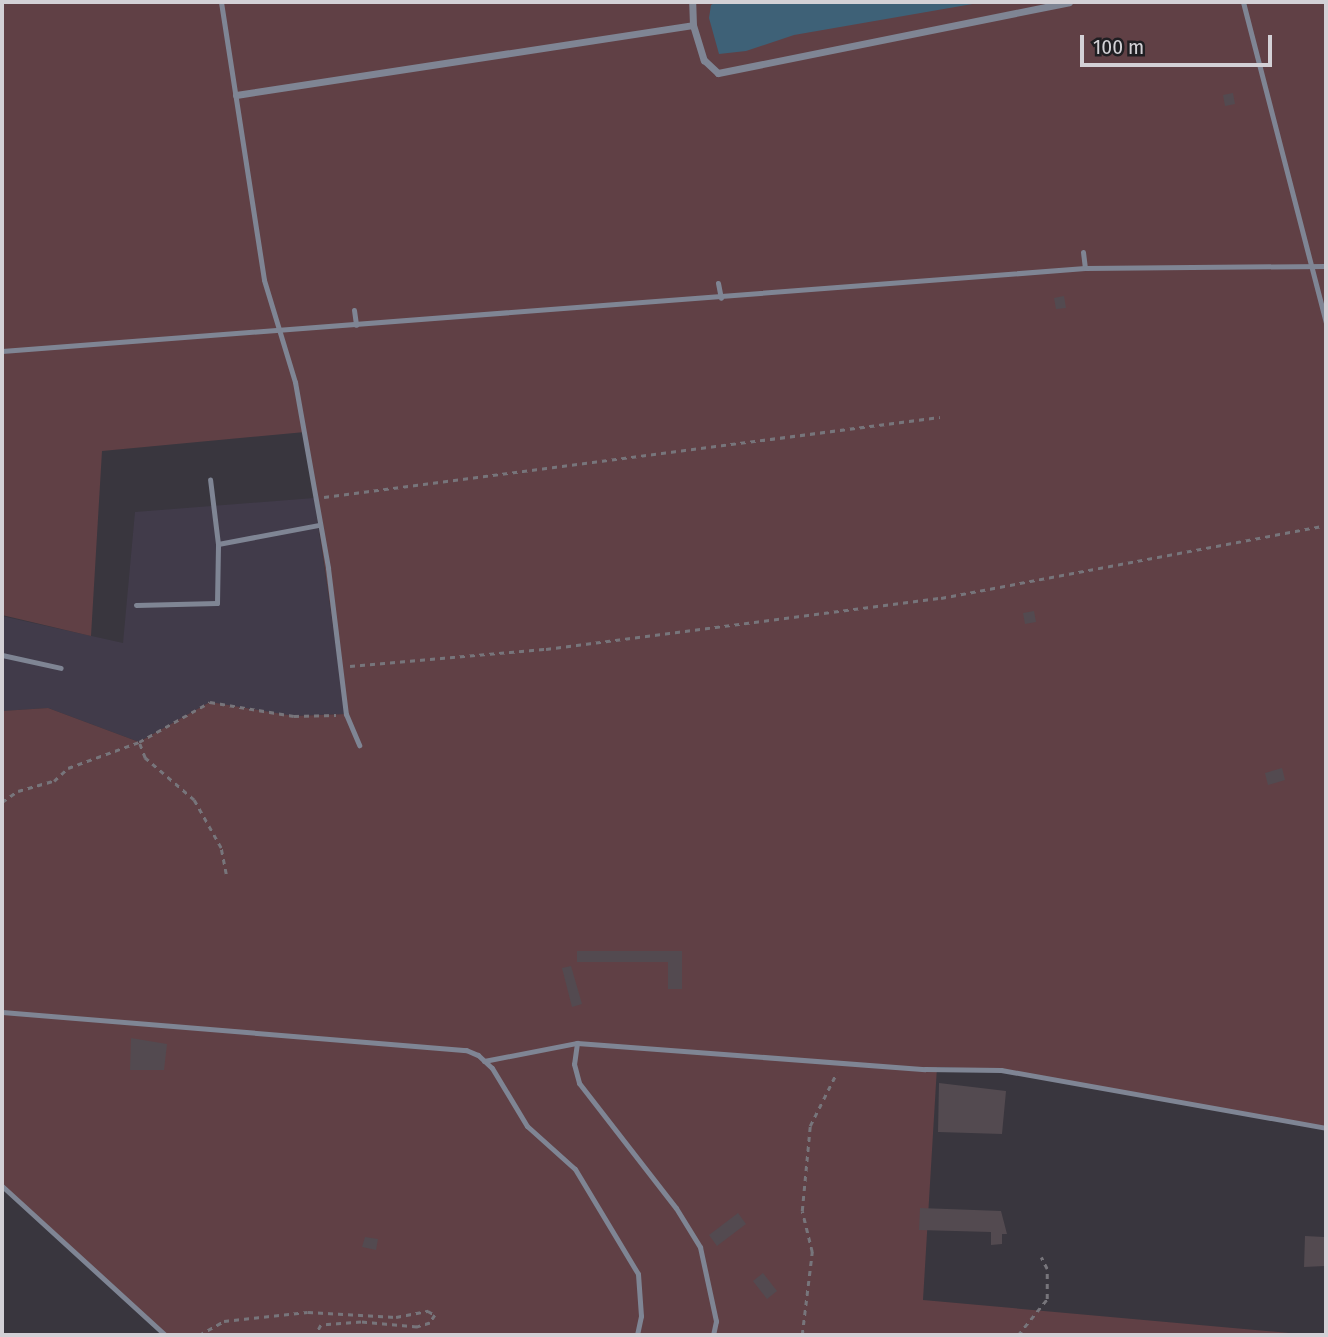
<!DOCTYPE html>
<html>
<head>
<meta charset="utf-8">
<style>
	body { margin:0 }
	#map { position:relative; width:1328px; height:1337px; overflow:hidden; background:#39363e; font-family:"Fira Sans Condensed",sans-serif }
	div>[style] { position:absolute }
	.built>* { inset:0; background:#413b4a }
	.green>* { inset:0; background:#604045 }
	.water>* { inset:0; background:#3e6177 }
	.building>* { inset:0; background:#534a50 }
	.path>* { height:2.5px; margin-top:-1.25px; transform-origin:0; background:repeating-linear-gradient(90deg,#77757b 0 5px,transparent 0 10px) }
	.service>* { height:5px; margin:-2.5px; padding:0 2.5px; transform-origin:2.5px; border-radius:2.5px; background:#7f8594 }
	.minor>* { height:7px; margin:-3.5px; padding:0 3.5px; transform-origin:3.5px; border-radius:3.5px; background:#7f8594 }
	span { translate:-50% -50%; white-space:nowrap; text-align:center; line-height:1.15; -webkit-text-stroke:6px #1f1e22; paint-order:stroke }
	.frame { position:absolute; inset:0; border:4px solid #d3d1d6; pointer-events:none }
	.scale { position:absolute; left:1080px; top:35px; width:192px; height:32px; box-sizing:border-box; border:4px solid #d3d1d6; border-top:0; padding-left:9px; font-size:21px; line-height:24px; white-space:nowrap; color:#d3d1d6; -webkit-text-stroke:5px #1f1e22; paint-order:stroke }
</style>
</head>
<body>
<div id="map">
	<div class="built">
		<div style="clip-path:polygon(314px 498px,346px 714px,294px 716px,210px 703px,139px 742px,48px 708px,2px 711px,2px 616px,123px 643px,135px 512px)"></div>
	</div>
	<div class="green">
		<div style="clip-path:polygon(2px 2px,1326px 2px,1326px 1128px,1001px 1070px,937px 1067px,923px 1300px,1311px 1335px,163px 1335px,2px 1186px,2px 711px,48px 708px,139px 742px,210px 702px,294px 716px,346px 714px,305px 432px,102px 451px,91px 636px,2px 615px)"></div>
	</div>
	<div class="water">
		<div style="clip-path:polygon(716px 2px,984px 2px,794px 35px,746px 51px,719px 54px,709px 18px,711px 5px)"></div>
	</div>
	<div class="building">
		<div style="clip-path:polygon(1233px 93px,1235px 104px,1225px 106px,1223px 95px)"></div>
		<div style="clip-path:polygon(1064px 296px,1066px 308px,1056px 309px,1054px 298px)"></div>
		<div style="clip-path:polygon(1034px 611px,1036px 622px,1025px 624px,1023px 613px)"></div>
		<div style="clip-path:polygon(1282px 768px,1285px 780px,1268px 785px,1265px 773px)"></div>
		<div style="clip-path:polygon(577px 951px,682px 951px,682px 989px,668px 989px,668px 962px,577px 962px)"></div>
		<div style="clip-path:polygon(571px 966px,582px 1004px,572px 1007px,562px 968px)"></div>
		<div style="clip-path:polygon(131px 1038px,167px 1044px,164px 1070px,130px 1070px)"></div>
		<div style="clip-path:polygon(939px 1083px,1006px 1091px,1002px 1134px,938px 1132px)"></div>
		<div style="clip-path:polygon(920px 1208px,1001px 1211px,1007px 1234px,1002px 1234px,1002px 1244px,991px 1245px,991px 1232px,919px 1230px)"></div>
		<div style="clip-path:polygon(738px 1213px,746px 1224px,717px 1246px,709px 1235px)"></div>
		<div style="clip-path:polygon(1305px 1236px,1324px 1237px,1325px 1266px,1304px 1267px)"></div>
		<div style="clip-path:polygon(365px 1237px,378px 1239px,376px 1250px,362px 1247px)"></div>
		<div style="clip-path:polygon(763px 1273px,777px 1291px,767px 1299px,753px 1281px)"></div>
	</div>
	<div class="path">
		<div style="left:324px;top:497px;width:621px;rotate:-7.4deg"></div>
		<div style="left:350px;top:666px;width:197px;rotate:-5deg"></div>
		<div style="left:546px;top:649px;width:398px;rotate:-7.4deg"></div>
		<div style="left:941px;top:598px;width:392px;rotate:-10.7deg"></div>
		<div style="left:2px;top:802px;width:19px;rotate:-35deg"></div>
		<div style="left:18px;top:791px;width:37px;rotate:-16deg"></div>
		<div style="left:54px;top:781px;width:19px;rotate:-43deg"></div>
		<div style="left:68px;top:768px;width:76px;rotate:-20.1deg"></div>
		<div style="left:226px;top:874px;width:26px;rotate:-101deg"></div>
		<div style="left:221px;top:848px;width:55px;rotate:-119.4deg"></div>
		<div style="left:194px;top:800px;width:65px;rotate:-139.4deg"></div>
		<div style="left:145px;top:758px;width:17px;rotate:-111deg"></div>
		<div style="left:139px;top:742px;width:81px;rotate:-29.4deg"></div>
		<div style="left:210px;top:702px;width:85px;rotate:9.5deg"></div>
		<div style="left:294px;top:716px;width:42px;rotate:-1.4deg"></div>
		<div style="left:199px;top:1335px;width:29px;rotate:-29deg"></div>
		<div style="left:224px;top:1321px;width:84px;rotate:-6.1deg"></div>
		<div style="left:308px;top:1312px;width:88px;rotate:3.3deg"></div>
		<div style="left:396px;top:1317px;width:33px;rotate:-11deg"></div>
		<div style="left:428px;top:1311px;width:8px;rotate:30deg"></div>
		<div style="left:435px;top:1315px;width:9px;rotate:122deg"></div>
		<div style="left:430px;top:1323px;width:14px;rotate:163deg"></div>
		<div style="left:417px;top:1327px;width:56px;rotate:-174.9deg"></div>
		<div style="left:361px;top:1322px;width:40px;rotate:175.7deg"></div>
		<div style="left:321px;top:1325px;width:11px;rotate:117deg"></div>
		<div style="left:802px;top:1335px;width:84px;rotate:-83.1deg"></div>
		<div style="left:812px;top:1252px;width:42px;rotate:-103.7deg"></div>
		<div style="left:802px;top:1211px;width:85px;rotate:-84.6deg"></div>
		<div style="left:810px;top:1126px;width:60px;rotate:-63.4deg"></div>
		<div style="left:1018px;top:1335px;width:46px;rotate:-51.1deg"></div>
		<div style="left:1047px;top:1299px;width:30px;rotate:-90deg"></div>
		<div style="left:1047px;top:1269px;width:13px;rotate:-117deg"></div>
	</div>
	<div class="service">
		<div style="left:221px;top:2px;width:281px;rotate:81.2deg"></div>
		<div style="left:264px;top:280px;width:107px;rotate:73.1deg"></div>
		<div style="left:295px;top:382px;width:189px;rotate:79.9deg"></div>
		<div style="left:328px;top:568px;width:147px;rotate:83deg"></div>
		<div style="left:346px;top:714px;width:34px;rotate:67deg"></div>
		<div style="left:1243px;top:2px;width:332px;rotate:75.5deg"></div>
		<div style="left:1083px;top:252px;width:16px;rotate:83deg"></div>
		<div style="left:718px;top:283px;width:15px;rotate:79deg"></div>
		<div style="left:354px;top:310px;width:15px;rotate:82deg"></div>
		<div style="left:2px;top:351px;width:1086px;rotate:-4.38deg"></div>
		<div style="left:1085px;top:268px;width:241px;rotate:-0.5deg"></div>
		<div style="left:218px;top:544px;width:103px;rotate:-10.7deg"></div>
		<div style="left:136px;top:605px;width:81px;rotate:-1.4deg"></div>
		<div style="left:217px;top:603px;width:59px;rotate:-89deg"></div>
		<div style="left:218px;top:544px;width:65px;rotate:-97deg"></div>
		<div style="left:2px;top:655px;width:60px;rotate:12.4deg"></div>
		<div style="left:2px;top:1012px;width:466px;rotate:4.7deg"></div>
		<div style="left:466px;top:1050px;width:13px;rotate:23deg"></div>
		<div style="left:478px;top:1055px;width:19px;rotate:43deg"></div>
		<div style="left:492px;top:1068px;width:68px;rotate:58.9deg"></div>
		<div style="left:527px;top:1126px;width:64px;rotate:41.9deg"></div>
		<div style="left:575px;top:1169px;width:122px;rotate:59deg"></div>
		<div style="left:638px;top:1274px;width:42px;rotate:85.9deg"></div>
		<div style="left:641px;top:1316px;width:19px;rotate:102deg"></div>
		<div style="left:577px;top:1043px;width:21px;rotate:98deg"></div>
		<div style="left:574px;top:1064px;width:20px;rotate:75deg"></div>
		<div style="left:579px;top:1083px;width:158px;rotate:52.2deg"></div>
		<div style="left:676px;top:1208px;width:46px;rotate:58.4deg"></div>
		<div style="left:700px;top:1247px;width:76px;rotate:77.8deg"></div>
		<div style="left:716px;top:1321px;width:14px;rotate:102deg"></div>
		<div style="left:484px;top:1061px;width:95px;rotate:-11deg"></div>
		<div style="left:577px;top:1043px;width:349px;rotate:4.3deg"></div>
		<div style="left:925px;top:1069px;width:76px;rotate:0.8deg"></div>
		<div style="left:1001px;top:1070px;width:330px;rotate:10.1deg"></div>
		<div style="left:2px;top:1186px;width:221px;rotate:42.4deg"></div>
	</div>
	<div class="minor">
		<div style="left:693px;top:25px;width:37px;rotate:73deg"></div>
		<div style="left:704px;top:60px;width:19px;rotate:43deg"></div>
		<div style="left:718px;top:73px;width:358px;rotate:-11.4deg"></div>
		<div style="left:236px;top:95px;width:462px;rotate:-8.7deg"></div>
		<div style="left:693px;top:25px;width:23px;rotate:-92deg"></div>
	</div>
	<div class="frame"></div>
	<div class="scale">100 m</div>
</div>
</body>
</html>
